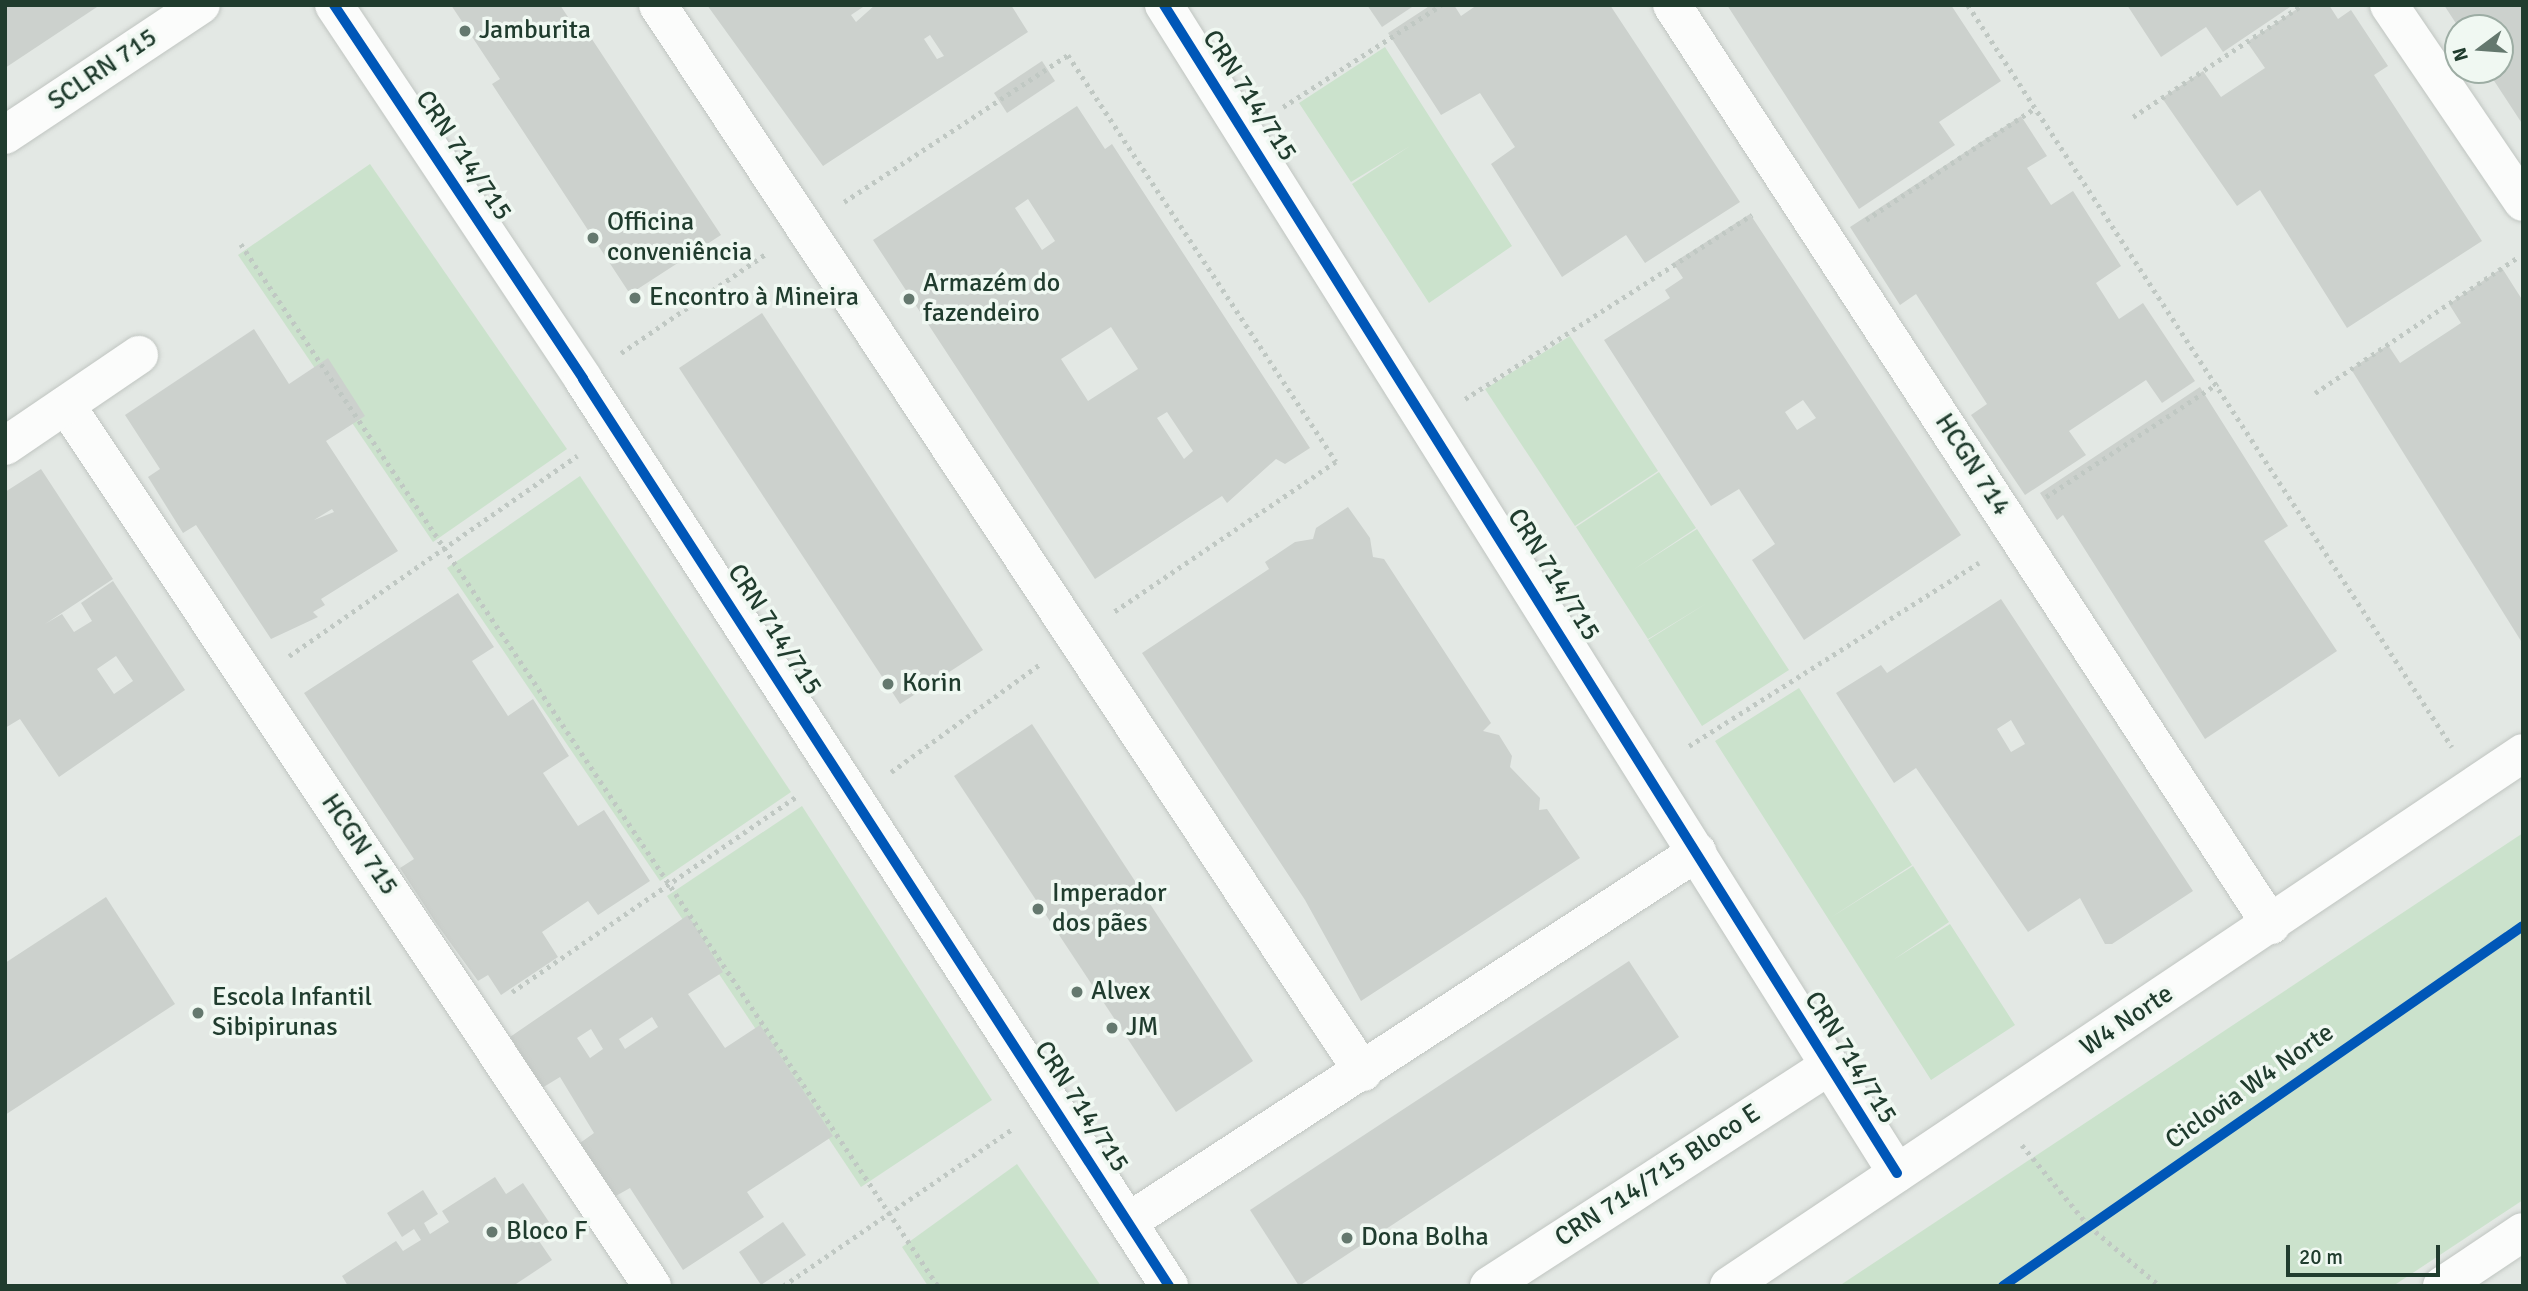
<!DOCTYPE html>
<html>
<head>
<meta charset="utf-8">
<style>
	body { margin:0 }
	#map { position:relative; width:2528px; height:1291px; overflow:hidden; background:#e3e8e4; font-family:Signika,sans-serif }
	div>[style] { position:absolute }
	.green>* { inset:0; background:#cbe2cc }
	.building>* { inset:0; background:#ccd1cd }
	.path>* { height:4.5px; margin-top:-2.25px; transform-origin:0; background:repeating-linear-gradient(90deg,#c0c8c3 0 3.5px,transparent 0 8.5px) }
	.roads { filter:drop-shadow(0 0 2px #c0c5c1) drop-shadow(0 0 2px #c0c5c1) }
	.street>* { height:38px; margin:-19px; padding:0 19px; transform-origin:19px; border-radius:19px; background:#fbfcfb }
	.secondary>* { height:38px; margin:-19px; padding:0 19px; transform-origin:19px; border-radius:19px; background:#fbfcfb }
	.cycleway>* { height:10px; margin:-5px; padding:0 5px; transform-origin:5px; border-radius:5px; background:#0057b8 }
	.dots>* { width:19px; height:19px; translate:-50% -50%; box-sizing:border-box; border:4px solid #f0f8f2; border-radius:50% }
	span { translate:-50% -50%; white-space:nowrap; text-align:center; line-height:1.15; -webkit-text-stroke:7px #f0f8f2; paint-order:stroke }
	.poi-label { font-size:26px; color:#203c2e }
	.left { translate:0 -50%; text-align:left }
	.street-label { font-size:26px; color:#203c2e }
	.frame { position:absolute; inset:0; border:7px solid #203c2e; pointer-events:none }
	.north { position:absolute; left:2444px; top:14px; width:70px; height:70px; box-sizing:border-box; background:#f0f8f2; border:2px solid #9dada4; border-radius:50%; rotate:254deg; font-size:19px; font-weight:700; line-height:28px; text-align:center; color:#203c2e }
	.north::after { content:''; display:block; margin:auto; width:24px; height:32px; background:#64786e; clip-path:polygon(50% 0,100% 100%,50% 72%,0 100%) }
	.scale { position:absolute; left:2286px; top:1245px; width:154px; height:32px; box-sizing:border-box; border:4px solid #203c2e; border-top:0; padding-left:9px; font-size:21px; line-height:24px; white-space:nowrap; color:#203c2e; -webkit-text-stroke:5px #f0f8f2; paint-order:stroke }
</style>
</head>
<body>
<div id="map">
	<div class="green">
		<div style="clip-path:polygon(1385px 47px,1512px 246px,1429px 303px,1352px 184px,1410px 146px,1351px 182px,1299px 103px)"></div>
		<div style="clip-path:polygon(370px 164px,567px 449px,433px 542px,238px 255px)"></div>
		<div style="clip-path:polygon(1570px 336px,1658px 471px,1575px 526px,1485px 389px)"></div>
		<div style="clip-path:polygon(1659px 472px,1696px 528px,1633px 570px,1697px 529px,1789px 670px,1702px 726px,1648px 640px,1707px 603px,1648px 639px,1576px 527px)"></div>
		<div style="clip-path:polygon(580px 476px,791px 792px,660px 881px,447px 568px)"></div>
		<div style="clip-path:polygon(1799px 688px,1912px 865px,1830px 918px,1913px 866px,1949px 922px,1893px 960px,1950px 924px,2015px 1025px,1931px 1080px,1715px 741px)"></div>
		<div style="clip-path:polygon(802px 806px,992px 1100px,861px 1187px,667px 896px)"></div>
		<div style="clip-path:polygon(2523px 833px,2523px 1200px,2393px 1286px,1839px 1286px)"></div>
		<div style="clip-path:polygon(1017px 1164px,1101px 1286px,928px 1286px,902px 1247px)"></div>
	</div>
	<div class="building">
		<div style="clip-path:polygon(5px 5px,100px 5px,5px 68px)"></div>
		<div style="clip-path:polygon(451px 5px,560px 5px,576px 29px,582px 24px,721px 235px,630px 294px,492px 84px,500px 79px)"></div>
		<div style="clip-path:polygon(evenodd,707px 5px,866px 5px,851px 15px,856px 22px,875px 5px,1011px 5px,1028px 32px,823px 166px,707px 5px,930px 35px,944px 56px,937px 59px,924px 39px,930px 35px)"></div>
		<div style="clip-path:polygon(1367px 5px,1415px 5px,1382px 27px)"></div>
		<div style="clip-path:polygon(1431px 5px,1454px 5px,1461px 16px,1477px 5px,1610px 5px,1740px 202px,1645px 263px,1626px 235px,1562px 277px,1491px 164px,1515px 147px,1480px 93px,1441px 115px,1388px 33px)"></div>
		<div style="clip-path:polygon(1727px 5px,1951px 5px,2001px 81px,1939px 122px,1955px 145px,1859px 209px)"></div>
		<div style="clip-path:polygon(2127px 5px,2293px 5px,2223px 52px,2206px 27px,2161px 57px)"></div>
		<div style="clip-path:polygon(2303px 5px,2329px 5px,2338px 19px,2351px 10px,2388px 66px,2374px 75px,2482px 241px,2347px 328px,2260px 190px,2237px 206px,2162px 98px,2203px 71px,2221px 97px,2265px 68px,2247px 42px)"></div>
		<div style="clip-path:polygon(2444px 5px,2523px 5px,2523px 125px,2487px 70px,2500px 70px,2500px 28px,2459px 28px)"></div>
		<div style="clip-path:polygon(1042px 61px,1055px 81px,1007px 113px,994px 93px)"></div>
		<div style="clip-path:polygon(evenodd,1077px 106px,1105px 149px,1112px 144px,1310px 448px,1285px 464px,1276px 459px,1227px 503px,1222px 496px,1095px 579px,873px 240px,1077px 106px,1028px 199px,1055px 241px,1042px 250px,1015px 208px,1028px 199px,1077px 106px,1111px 327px,1138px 369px,1088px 401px,1061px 359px,1111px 327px,1077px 106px,1167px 412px,1193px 451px,1184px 459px,1157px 418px,1167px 412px)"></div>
		<div style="clip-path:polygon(2021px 116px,2047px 156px,2027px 168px,2051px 205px,2073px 191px,2121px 266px,2096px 283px,2119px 319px,2143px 303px,2195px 381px,2162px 403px,2146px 380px,2069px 431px,2086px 455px,2025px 495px,1971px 415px,1987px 404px,1916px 294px,1900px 305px,1850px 227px)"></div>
		<div style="clip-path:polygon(evenodd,1750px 214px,1961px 535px,1804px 640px,1752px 560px,1775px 544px,1739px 489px,1711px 506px,1604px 340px,1670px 298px,1665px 290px,1683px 278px,1673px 263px,1750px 214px,1803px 400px,1816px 418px,1797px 430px,1785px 412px,1803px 400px)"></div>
		<div style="clip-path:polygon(2502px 268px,2523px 301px,2521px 641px,2351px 369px,2388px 345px,2400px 363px,2452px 329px,2461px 323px,2449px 304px)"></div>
		<div style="clip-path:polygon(762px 313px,983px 650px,900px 704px,679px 368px)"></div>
		<div style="clip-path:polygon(evenodd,254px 329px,289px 384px,328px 358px,365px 416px,326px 441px,398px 551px,321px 599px,325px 605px,313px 612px,318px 617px,271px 639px,196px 525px,183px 533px,148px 477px,160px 469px,125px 415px,254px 329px,332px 509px,334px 512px,314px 520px,332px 509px)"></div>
		<div style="clip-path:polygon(2200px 387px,2288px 526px,2264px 541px,2337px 651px,2205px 739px,2063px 515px,2057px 520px,2040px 493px)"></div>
		<div style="clip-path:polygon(evenodd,41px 469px,113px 579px,45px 624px,62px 614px,74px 632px,92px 621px,81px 603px,113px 581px,185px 690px,59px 777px,20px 719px,5px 728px,5px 492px,41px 469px,116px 656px,133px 681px,114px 694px,97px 669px,116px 656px)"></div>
		<div style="clip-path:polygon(1348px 507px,1370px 538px,1373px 557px,1384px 559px,1491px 723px,1483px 731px,1499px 735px,1512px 756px,1510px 767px,1540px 798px,1539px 810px,1547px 809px,1580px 858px,1361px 1001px,1305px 900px,1142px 653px,1269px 569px,1265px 562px,1295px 542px,1313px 539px,1316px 528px)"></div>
		<div style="clip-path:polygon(458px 593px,494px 647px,472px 661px,508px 716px,533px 699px,569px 756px,543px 773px,578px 826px,604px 810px,650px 881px,598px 915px,588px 901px,542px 932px,558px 957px,501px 995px,488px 975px,478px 981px,436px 923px,400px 868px,414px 859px,304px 693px)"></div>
		<div style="clip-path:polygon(evenodd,2001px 599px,2193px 891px,2112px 944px,2105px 944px,2080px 898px,2028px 932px,1916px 768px,1894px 783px,1836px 693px,1881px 665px,1887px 673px,2001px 599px,2011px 720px,2025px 744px,2011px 752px,1997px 729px,2011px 720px)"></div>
		<div style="clip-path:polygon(1032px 724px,1253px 1061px,1176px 1112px,954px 776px)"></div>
		<div style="clip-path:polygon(106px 897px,175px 1004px,5px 1115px,5px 963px)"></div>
		<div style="clip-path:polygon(evenodd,688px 915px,723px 972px,688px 994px,725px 1048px,760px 1025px,833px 1136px,747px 1192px,764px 1217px,683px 1270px,630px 1188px,614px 1197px,580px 1143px,594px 1133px,560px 1077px,542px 1088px,510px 1037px,688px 915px,652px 1017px,658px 1027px,625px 1049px,619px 1039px,652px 1017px,688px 915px,591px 1029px,603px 1049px,590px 1058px,577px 1038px,591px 1029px)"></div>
		<div style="clip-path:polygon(1629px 961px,1679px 1037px,1299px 1286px,1250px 1210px)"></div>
		<div style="clip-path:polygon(495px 1177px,506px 1194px,523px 1183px,555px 1231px,539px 1241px,552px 1260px,513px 1286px,348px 1286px,342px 1276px,396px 1241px,403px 1251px,421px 1240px,414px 1229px,402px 1237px,387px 1213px,423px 1190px,438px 1214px,424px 1223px,430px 1234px,449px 1222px,442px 1211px)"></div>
		<div style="clip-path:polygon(783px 1222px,806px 1255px,761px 1285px,739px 1252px)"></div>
	</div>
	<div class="path">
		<div style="left:1968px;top:5px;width:886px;rotate:56.88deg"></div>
		<div style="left:1283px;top:107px;width:188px;rotate:-32.8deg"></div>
		<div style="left:2133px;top:117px;width:203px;rotate:-33.5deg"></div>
		<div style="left:844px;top:202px;width:268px;rotate:-33.3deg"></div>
		<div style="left:1068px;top:55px;width:487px;rotate:56.6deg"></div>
		<div style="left:1336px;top:462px;width:269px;rotate:145.9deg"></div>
		<div style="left:1866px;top:220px;width:203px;rotate:-33.5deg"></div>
		<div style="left:241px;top:244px;width:1254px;rotate:56.22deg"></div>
		<div style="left:621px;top:353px;width:177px;rotate:-34.4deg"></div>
		<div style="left:2315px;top:393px;width:244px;rotate:-33.8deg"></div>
		<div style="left:1465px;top:399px;width:341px;rotate:-32.7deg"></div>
		<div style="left:2046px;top:497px;width:206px;rotate:-33.5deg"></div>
		<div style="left:289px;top:656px;width:351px;rotate:-34.8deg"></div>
		<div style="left:1689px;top:746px;width:343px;rotate:-32.3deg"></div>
		<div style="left:891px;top:772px;width:184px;rotate:-35.9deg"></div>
		<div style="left:512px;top:992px;width:348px;rotate:-34.5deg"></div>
		<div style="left:2022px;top:1145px;width:105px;rotate:50.4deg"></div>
		<div style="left:2089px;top:1226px;width:93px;rotate:40.2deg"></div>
		<div style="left:783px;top:1286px;width:280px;rotate:-34.4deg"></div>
	</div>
	<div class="roads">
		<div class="street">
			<div style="left:658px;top:5px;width:1279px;rotate:56.55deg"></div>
			<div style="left:1672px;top:5px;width:1098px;rotate:56.93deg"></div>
			<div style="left:2389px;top:5px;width:238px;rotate:55.8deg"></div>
			<div style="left:66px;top:405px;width:1058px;rotate:56.37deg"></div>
			<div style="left:5px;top:446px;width:162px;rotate:-34.2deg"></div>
			<div style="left:1128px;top:1222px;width:679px;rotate:-33.03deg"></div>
		</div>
		<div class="secondary">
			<div style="left:334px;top:5px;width:449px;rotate:56.3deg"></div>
			<div style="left:583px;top:379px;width:1080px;rotate:57.13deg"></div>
			<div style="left:1164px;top:5px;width:1379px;rotate:57.89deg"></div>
			<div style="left:5px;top:135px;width:235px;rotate:-33.6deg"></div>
			<div style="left:1489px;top:1286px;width:404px;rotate:-32.9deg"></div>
			<div style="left:1729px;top:1286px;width:956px;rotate:-33.87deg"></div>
			<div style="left:2442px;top:1286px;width:97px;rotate:-33.7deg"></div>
		</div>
	</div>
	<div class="cycleway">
		<div style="left:334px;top:5px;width:449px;rotate:56.3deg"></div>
		<div style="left:583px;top:379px;width:1080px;rotate:57.13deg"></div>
		<div style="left:1164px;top:5px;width:1379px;rotate:57.89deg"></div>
		<div style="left:2003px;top:1286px;width:632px;rotate:-34.7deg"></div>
	</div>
	<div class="dots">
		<div style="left:465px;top:31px;background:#64786e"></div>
		<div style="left:593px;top:238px;background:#64786e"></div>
		<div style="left:635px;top:298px;background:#64786e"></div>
		<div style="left:909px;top:299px;background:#64786e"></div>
		<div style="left:888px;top:684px;background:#64786e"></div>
		<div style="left:1038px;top:909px;background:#64786e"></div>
		<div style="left:1077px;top:992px;background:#64786e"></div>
		<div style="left:198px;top:1013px;background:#64786e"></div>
		<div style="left:1112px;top:1028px;background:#64786e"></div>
		<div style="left:492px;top:1232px;background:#64786e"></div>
		<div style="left:1347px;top:1238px;background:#64786e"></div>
	</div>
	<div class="poi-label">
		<span class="left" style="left:479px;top:31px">Jamburita</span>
		<span class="left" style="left:607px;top:238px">Officina<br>conveniência</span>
		<span class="left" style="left:923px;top:299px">Armazém do<br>fazendeiro</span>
		<span class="left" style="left:649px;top:298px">Encontro à Mineira</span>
		<span class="left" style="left:902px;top:684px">Korin</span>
		<span class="left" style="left:1052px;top:909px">Imperador<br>dos pães</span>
		<span class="left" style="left:1091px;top:992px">Alvex</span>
		<span class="left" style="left:212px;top:1013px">Escola Infantil<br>Sibipirunas</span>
		<span class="left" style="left:1126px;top:1028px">JM</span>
		<span class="left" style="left:506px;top:1232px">Bloco F</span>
		<span class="left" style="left:1361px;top:1238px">Dona Bolha</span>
	</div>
	<div class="street-label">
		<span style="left:103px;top:70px;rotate:-34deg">SCLRN 715</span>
		<span style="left:1249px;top:96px;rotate:57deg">CRN 714/715</span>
		<span style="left:463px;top:156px;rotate:56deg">CRN 714/715</span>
		<span style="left:1972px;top:465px;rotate:57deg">HCGN 714</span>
		<span style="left:1553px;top:575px;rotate:58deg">CRN 714/715</span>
		<span style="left:774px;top:630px;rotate:57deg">CRN 714/715</span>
		<span style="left:359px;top:845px;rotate:56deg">HCGN 715</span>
		<span style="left:2127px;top:1021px;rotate:-34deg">W4 Norte</span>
		<span style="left:1850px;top:1058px;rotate:58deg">CRN 714/715</span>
		<span style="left:2250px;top:1087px;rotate:-35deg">Ciclovia W4 Norte</span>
		<span style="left:1081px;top:1107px;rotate:57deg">CRN 714/715</span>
		<span style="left:1658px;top:1176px;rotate:-33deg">CRN 714/715 Bloco E</span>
	</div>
	<div class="frame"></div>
	<div class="north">N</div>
	<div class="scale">20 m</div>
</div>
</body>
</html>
